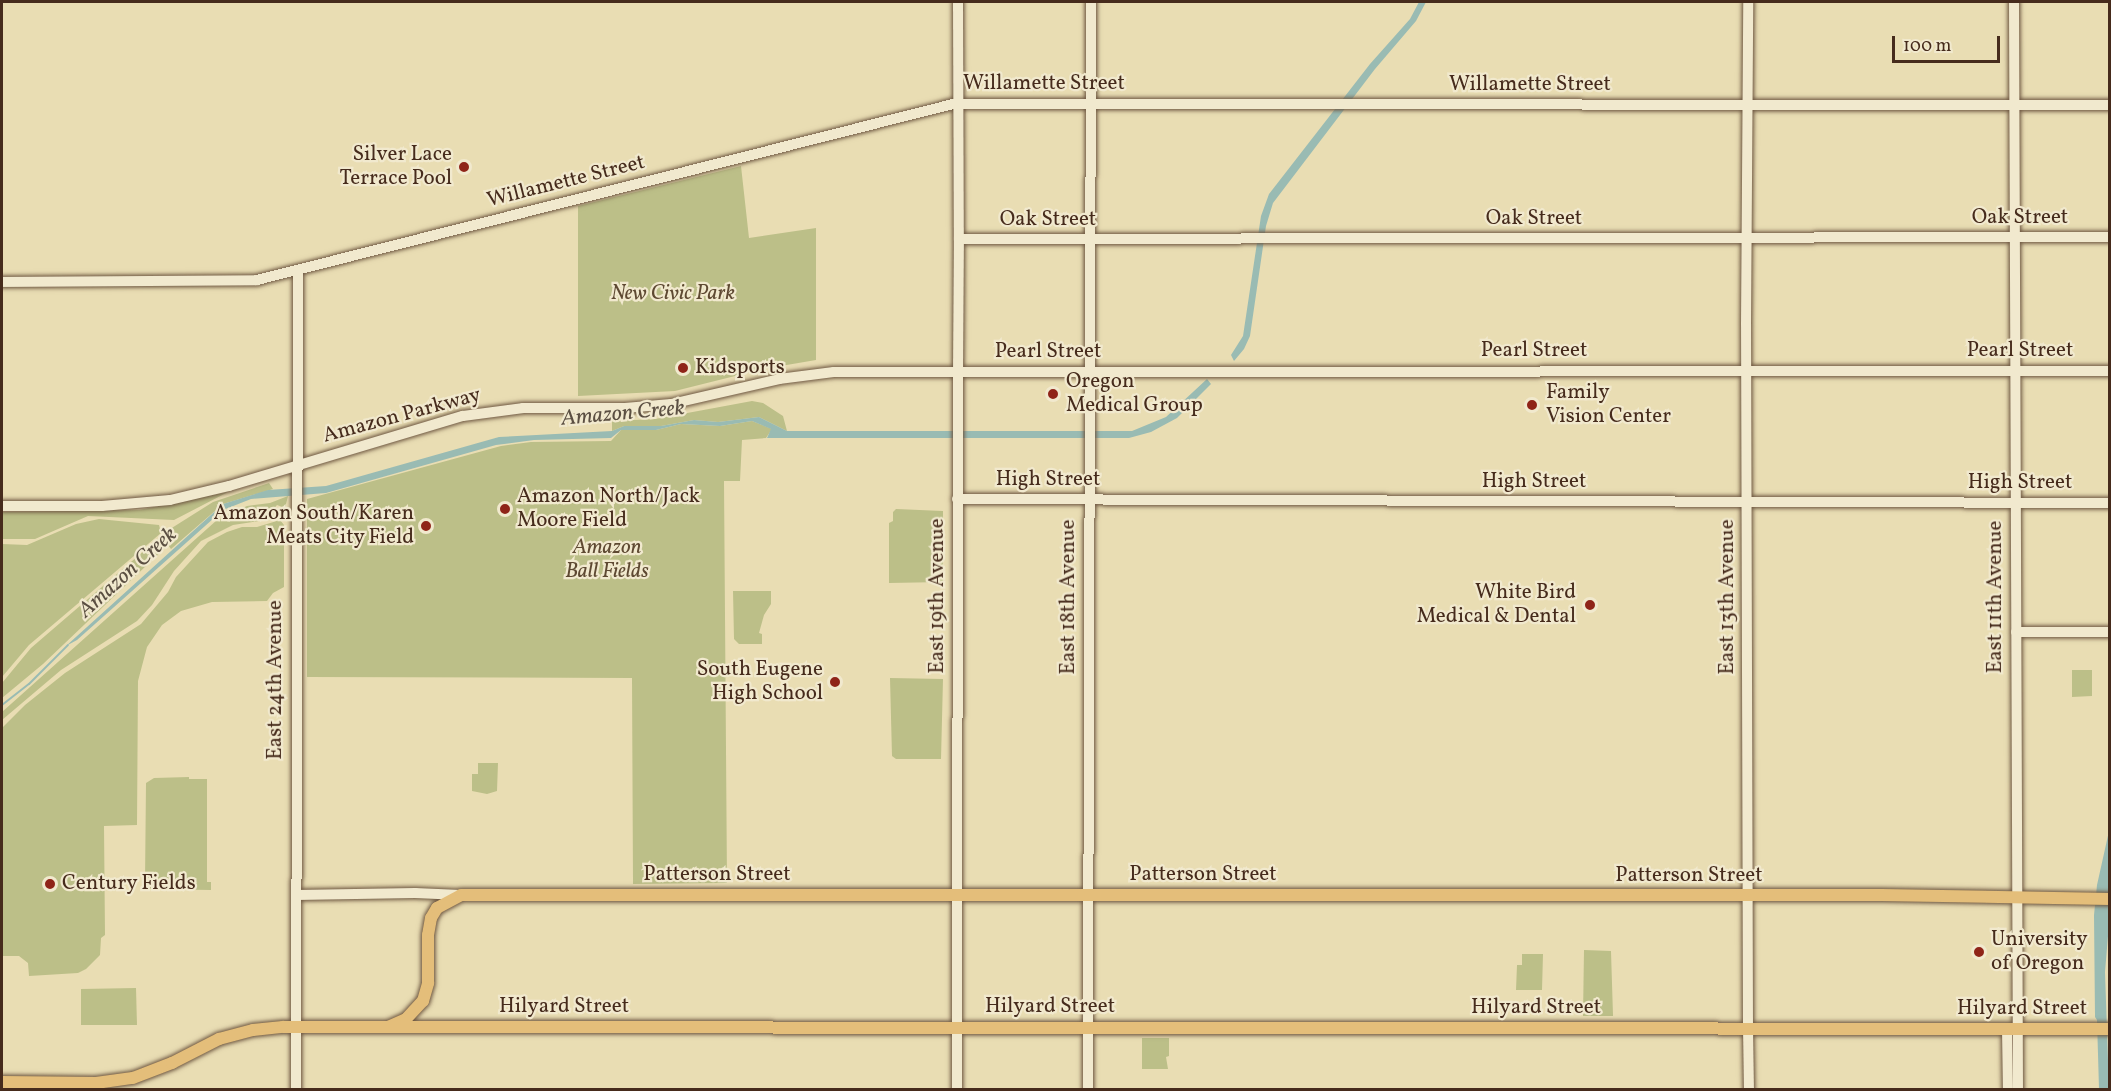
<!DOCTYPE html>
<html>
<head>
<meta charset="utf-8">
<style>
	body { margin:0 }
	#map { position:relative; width:2111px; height:1091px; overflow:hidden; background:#e9ddb3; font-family:Vollkorn,serif }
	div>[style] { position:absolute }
	.green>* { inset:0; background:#bcbf88 }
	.water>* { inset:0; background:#99bbb3 }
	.stream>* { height:2px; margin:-1px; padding:0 1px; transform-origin:1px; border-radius:1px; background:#99bbb3 }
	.roads { filter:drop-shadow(0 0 2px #6f5842) drop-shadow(0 0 2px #6f5842) }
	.tertiary>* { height:10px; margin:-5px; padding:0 5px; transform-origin:5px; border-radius:5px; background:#f1e9ce }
	.secondary>* { height:10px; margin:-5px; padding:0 5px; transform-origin:5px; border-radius:5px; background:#f1e9ce }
	.primary>* { height:12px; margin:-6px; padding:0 6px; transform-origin:6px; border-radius:6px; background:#e4be7a }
	.dots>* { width:16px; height:16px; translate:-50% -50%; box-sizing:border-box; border:3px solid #f1e9ce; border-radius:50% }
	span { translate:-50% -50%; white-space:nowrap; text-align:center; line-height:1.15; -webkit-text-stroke:4.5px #f1e9ce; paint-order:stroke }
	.street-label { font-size:21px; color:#462b1c }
	.poi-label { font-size:21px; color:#462b1c }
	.right { translate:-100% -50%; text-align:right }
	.left { translate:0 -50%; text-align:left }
	.park-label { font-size:21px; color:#5e4932; font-style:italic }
	.water-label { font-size:22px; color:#5b4f42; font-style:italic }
	.frame { position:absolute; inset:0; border:3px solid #462b1c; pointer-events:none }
	.scale { position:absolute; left:1892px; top:36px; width:108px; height:27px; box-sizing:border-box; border:3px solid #462b1c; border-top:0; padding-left:8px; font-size:18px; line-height:21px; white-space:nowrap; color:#462b1c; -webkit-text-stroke:4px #f1e9ce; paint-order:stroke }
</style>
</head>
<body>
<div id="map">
	<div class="green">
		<div style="clip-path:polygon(741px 166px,749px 238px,816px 228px,816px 360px,763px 369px,675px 391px,578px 396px,578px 206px)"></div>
		<div style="clip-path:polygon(752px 401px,763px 403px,783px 416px,787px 431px,759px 417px,718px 422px,694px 420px,661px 426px,624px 426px,612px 431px,612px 421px,655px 419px)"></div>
		<div style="clip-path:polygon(752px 421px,772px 429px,766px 438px,742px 440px,740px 481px,724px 481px,727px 883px,633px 884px,632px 678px,307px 677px,307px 499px,501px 446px,531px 442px,611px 441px,621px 430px,656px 430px,681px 424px,720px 426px)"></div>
		<div style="clip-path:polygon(269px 483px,273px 489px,223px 504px,171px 549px,168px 545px,43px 664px,2px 698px,2px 683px,31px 648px,167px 531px,213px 502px)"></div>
		<div style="clip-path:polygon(228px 492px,174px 520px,88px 516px,35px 539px,2px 539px,2px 512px,139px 510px)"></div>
		<div style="clip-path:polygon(288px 496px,285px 508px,277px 505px,272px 511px,272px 519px,233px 525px,201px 541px,174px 571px,152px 605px,137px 621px,61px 670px,2px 720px,2px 712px,217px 520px,247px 506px,270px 503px)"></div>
		<div style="clip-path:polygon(896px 509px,943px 511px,943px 582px,889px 583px,889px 523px,893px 521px,893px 512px)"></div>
		<div style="clip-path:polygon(99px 519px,159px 525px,161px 533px,29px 645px,2px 677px,2px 544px,27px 545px,76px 524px)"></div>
		<div style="clip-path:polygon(280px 520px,284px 525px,284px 587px,273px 593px,267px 601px,212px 602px,181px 611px,162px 625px,147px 647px,138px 681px,137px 825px,104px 826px,105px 935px,101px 938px,100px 955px,86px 969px,78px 973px,29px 976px,28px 963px,19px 956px,2px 956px,2px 728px,25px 705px,65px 673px,141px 624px,168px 592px,176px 577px,208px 542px,227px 532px,242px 527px,257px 527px)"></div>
		<div style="clip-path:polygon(733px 591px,771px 591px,771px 604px,764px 615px,759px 633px,762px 634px,762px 644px,739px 644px,734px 639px)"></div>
		<div style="clip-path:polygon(2072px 670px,2092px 670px,2092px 696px,2072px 697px)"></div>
		<div style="clip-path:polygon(890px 678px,943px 679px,941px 759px,896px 759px,892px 756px)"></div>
		<div style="clip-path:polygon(478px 763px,498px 763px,497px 791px,487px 794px,472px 791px,472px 774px,478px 774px)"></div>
		<div style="clip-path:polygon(189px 777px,189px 779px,207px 779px,207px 882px,211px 882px,211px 890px,150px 889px,145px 881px,146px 783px,154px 778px)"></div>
		<div style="clip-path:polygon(1584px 950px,1611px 951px,1613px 1016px,1583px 1016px)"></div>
		<div style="clip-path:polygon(1522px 954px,1543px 954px,1542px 990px,1516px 990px,1517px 965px,1522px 965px)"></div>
		<div style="clip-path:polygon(136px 988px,137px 1025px,81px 1025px,81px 989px)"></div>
		<div style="clip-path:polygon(1142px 1038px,1169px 1038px,1169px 1056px,1166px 1057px,1168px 1069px,1142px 1069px)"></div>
	</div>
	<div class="water">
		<div style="clip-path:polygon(1419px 2px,1426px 2px,1416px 21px,1375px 69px,1273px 203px,1266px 226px,1250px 336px,1244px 349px,1234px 361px,1231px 355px,1243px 336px,1261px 216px,1269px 194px,1370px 64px,1410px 19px)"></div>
		<div style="clip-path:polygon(1207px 379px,1211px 384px,1177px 418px,1151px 432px,1129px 438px,767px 438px,771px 429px,752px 421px,720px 426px,681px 424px,656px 430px,621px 430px,611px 438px,534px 440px,496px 445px,326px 493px,251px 499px,223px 510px,77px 640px,66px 646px,223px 504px,268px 490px,326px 486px,499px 437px,612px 431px,624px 426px,661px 426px,694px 420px,718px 422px,759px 417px,787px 431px,1132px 431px,1166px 417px)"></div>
		<div style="clip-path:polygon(2109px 831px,2109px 924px,2105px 972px,2109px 1089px,2099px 1089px,2097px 1020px,2095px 1017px,2094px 915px,2097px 885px)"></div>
	</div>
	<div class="stream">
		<div style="left:2px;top:705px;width:34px;rotate:-38deg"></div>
		<div style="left:29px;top:684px;width:55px;rotate:-45deg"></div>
	</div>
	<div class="roads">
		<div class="tertiary">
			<div style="left:958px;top:2px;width:237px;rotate:89.8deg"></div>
			<div style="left:1091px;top:104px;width:1019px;rotate:0.06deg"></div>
			<div style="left:957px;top:499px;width:1153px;rotate:0.2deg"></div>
			<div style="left:2016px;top:632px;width:94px"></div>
			<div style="left:296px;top:895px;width:119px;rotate:-1deg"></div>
			<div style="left:415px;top:893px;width:46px;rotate:2.5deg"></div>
			<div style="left:1748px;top:1028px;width:62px;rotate:89.1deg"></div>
			<div style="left:296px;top:1090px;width:820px;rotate:-89.86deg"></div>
			<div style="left:957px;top:1090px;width:718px;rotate:-89.92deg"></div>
			<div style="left:1088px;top:1090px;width:63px;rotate:-90deg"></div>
		</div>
		<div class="secondary">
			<div style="left:2014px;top:2px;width:1088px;rotate:89.79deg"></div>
			<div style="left:2px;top:282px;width:255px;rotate:-0.4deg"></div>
			<div style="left:257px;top:280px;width:718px;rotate:-14.19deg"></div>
			<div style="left:953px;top:104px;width:138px"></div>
			<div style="left:958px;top:372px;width:133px;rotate:-89.6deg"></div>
			<div style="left:959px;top:239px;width:1151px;rotate:-0.1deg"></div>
			<div style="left:2px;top:506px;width:100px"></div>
			<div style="left:102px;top:506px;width:68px;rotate:-5deg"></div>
			<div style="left:170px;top:500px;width:61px;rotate:-13.3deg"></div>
			<div style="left:229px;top:486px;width:244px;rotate:-16.7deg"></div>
			<div style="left:463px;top:416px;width:61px;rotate:-7.6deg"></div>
			<div style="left:523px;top:408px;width:102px"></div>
			<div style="left:625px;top:408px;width:46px;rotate:-5deg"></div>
			<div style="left:671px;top:404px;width:111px;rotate:-13deg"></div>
			<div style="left:779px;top:379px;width:55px;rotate:-7.3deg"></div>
			<div style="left:834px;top:372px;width:1276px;rotate:-0.04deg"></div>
			<div style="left:1088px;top:1027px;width:1025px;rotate:-89.83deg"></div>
			<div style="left:1748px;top:1028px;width:704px;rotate:-90.16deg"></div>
			<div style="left:1746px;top:324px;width:322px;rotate:-89.6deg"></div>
			<div style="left:2007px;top:1029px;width:61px;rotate:89.1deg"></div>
		</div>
		<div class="primary">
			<div style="left:388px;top:1027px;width:20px;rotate:-24deg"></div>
			<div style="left:406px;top:1019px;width:25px;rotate:-47deg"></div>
			<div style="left:423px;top:1001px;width:19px;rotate:-74deg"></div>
			<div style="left:428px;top:983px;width:48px;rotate:-90deg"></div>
			<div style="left:428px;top:935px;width:17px;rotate:-80deg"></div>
			<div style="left:431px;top:918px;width:12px;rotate:-59deg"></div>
			<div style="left:437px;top:908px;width:27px;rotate:-28deg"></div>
			<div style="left:461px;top:895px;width:1421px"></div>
			<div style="left:1882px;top:895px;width:228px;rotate:1deg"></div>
			<div style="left:2px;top:1082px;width:94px;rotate:0.6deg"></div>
			<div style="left:96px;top:1083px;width:37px;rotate:-8deg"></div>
			<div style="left:133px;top:1078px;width:42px;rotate:-21deg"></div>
			<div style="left:172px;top:1063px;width:53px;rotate:-27.1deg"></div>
			<div style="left:219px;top:1039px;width:35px;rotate:-15deg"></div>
			<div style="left:253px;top:1030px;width:30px;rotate:-6deg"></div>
			<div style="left:283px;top:1027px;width:1827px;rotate:0.06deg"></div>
		</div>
	</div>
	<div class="dots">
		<div style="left:464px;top:167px;background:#8f2418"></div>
		<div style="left:683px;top:368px;background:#8f2418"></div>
		<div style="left:1053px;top:394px;background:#8f2418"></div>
		<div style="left:1532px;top:405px;background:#8f2418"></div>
		<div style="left:505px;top:509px;background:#8f2418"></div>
		<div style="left:426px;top:526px;background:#8f2418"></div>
		<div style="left:1590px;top:605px;background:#8f2418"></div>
		<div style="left:835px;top:682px;background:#8f2418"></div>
		<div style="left:50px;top:884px;background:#8f2418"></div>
		<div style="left:1979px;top:952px;background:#8f2418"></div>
	</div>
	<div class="street-label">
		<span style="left:1044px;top:84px">Willamette Street</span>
		<span style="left:1530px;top:85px">Willamette Street</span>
		<span style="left:566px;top:182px;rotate:-14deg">Willamette Street</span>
		<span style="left:2020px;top:218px">Oak Street</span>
		<span style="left:1534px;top:219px">Oak Street</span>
		<span style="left:1048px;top:220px">Oak Street</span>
		<span style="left:1534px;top:351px">Pearl Street</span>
		<span style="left:2020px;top:351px">Pearl Street</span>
		<span style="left:1048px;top:352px">Pearl Street</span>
		<span style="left:402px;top:416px;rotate:-15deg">Amazon Parkway</span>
		<span style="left:1048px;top:480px">High Street</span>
		<span style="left:1534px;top:482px">High Street</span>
		<span style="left:2020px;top:483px">High Street</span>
		<span style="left:938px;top:596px;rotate:-90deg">East 19th Avenue</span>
		<span style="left:1069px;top:597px;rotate:-90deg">East 18th Avenue</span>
		<span style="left:1728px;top:597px;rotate:-90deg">East 13th Avenue</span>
		<span style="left:1996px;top:597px;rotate:-90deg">East 11th Avenue</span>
		<span style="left:276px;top:680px;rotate:-90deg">East 24th Avenue</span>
		<span style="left:717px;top:875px">Patterson Street</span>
		<span style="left:1203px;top:875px">Patterson Street</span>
		<span style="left:1689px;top:876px">Patterson Street</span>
		<span style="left:564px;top:1007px">Hilyard Street</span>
		<span style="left:1050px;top:1007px">Hilyard Street</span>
		<span style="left:1536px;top:1008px">Hilyard Street</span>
		<span style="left:2022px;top:1009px">Hilyard Street</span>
	</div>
	<div class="poi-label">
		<span class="right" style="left:452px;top:167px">Silver Lace<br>Terrace Pool</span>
		<span class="left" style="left:695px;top:368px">Kidsports</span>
		<span class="left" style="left:1066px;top:394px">Oregon<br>Medical Group</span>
		<span class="left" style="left:1546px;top:405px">Family<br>Vision Center</span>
		<span class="left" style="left:517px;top:509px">Amazon North/Jack<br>Moore Field</span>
		<span class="right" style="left:414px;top:526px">Amazon South/Karen<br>Meats City Field</span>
		<span class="right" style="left:1576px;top:605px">White Bird<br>Medical &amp; Dental</span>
		<span class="right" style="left:823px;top:682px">South Eugene<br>High School</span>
		<span class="left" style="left:62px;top:884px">Century Fields</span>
		<span class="left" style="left:1991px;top:952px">University<br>of Oregon</span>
	</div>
	<div class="park-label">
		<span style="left:673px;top:294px">New Civic Park</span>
		<span style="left:607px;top:560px">Amazon<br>Ball Fields</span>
	</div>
	<div class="water-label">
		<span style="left:623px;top:414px;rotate:-5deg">Amazon Creek</span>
		<span style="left:128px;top:573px;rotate:-42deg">Amazon Creek</span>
	</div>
	<div class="frame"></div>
	<div class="scale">100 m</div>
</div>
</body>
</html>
